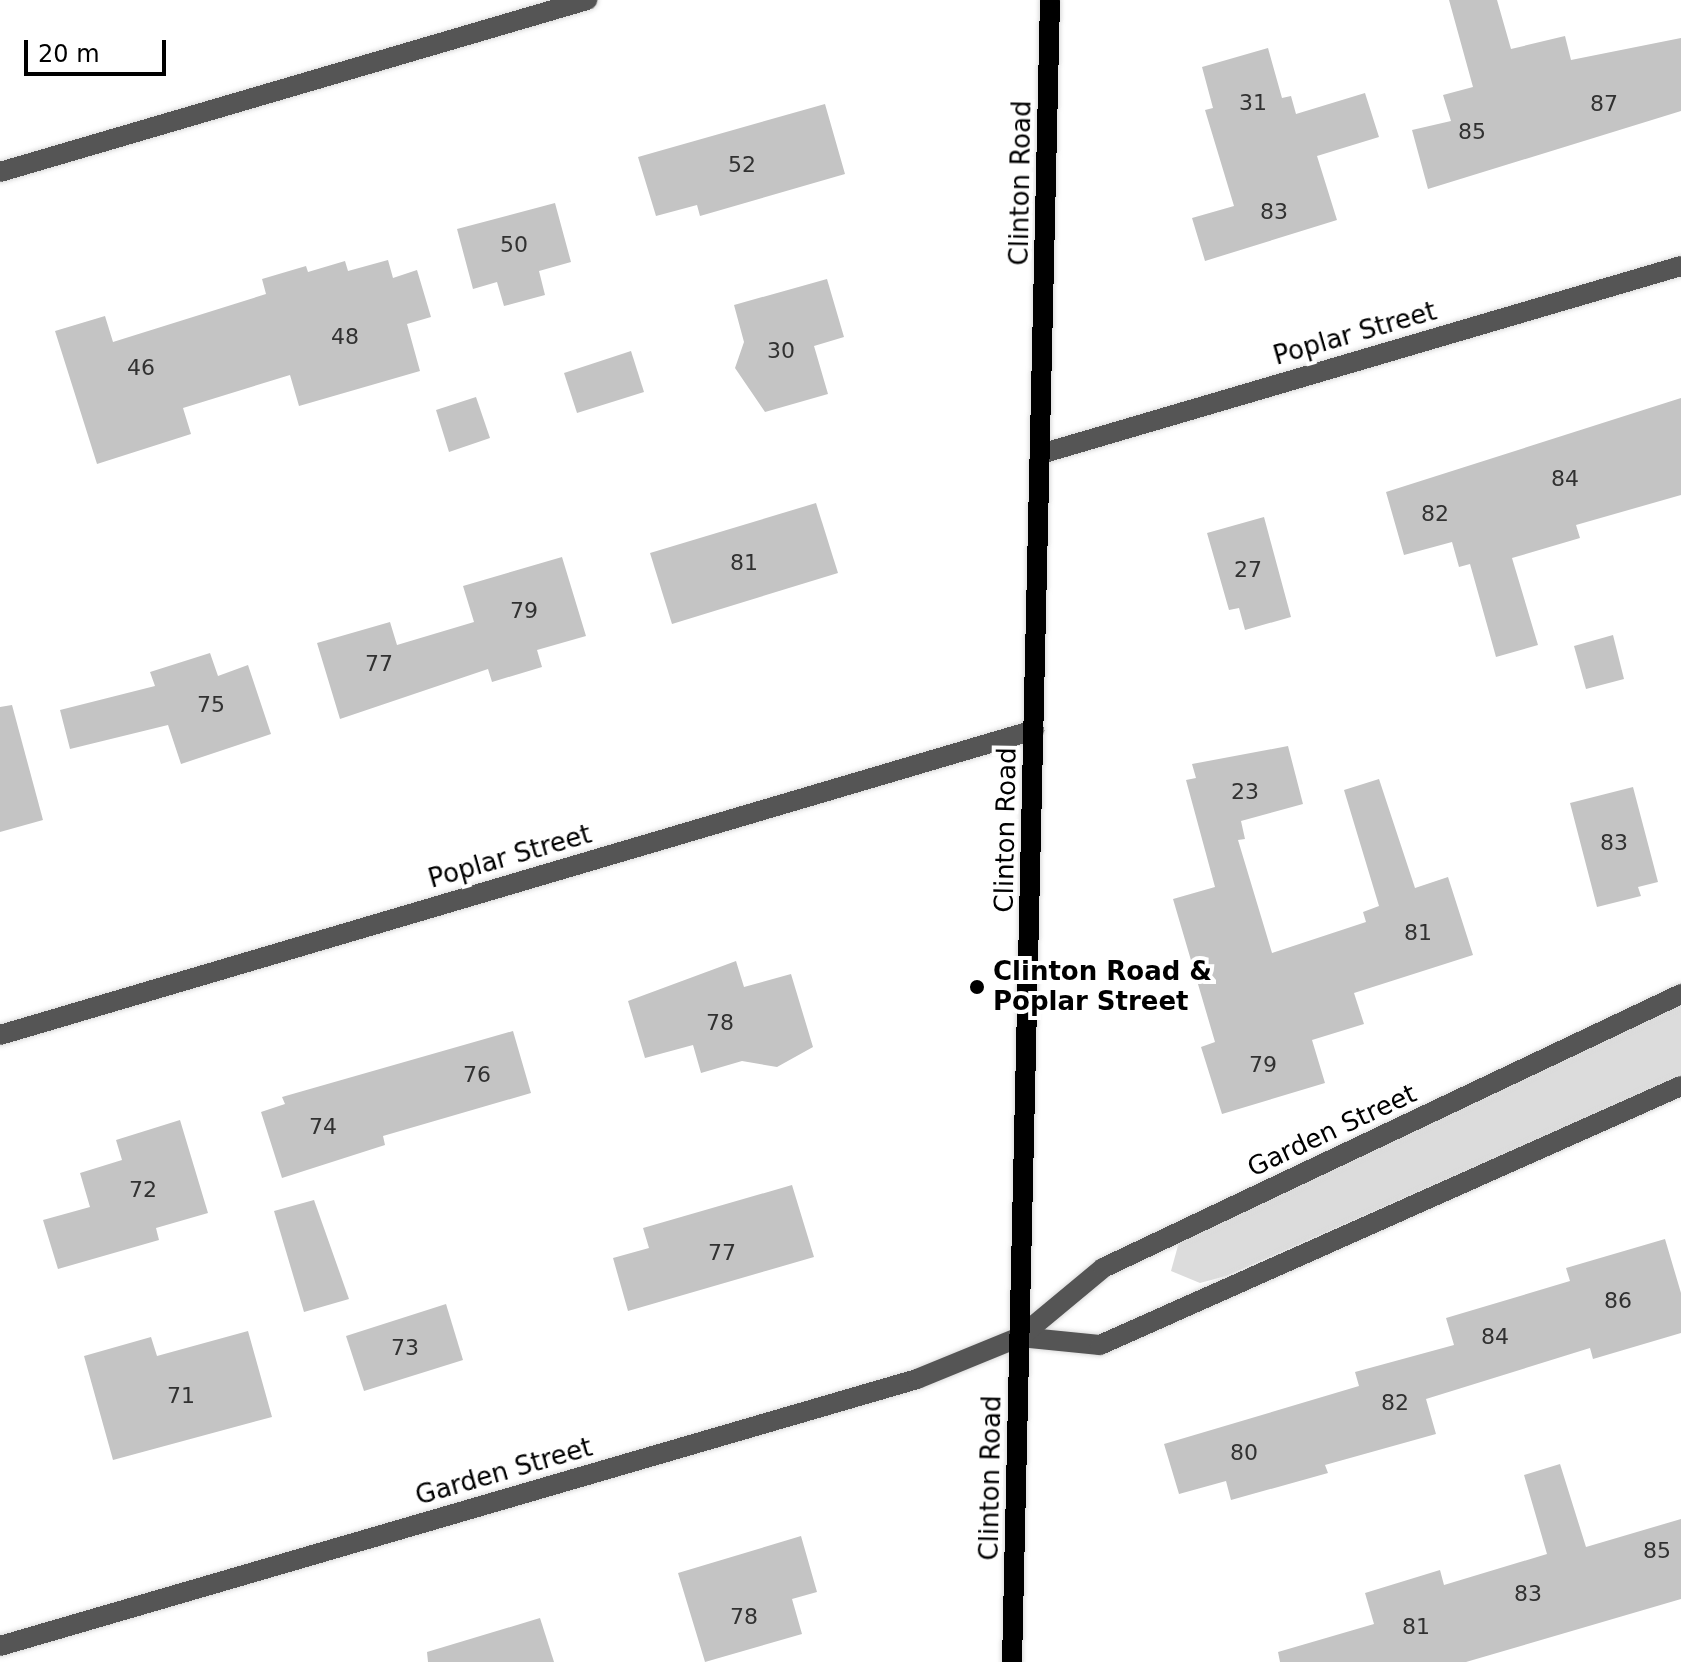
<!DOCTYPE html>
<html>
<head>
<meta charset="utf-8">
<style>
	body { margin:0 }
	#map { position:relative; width:1681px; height:1662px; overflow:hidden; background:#fff; font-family:"DejaVu Sans",sans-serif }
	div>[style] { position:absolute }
	.green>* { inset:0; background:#dcdcdc }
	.building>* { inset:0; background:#c4c4c4 }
	.roads { filter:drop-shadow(0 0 2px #dbdbdb) drop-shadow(0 0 2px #dbdbdb) }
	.minor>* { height:20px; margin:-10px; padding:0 10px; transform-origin:10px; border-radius:10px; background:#555 }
	.major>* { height:20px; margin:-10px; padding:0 10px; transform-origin:10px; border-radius:10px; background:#000 }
	.dots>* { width:22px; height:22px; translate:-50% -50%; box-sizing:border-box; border:4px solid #fff; border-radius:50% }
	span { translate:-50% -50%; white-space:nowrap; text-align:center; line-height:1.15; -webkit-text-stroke:8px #fff; paint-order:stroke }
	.number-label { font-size:22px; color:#313131 }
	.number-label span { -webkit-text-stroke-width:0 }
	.street-label { font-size:26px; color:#000 }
	.poi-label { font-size:26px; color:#000; font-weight:700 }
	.left { translate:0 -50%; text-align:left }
	.scale { position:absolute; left:24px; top:40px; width:142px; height:36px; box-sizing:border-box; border:4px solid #000; border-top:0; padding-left:10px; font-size:24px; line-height:28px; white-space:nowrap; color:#000; -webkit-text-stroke:6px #fff; paint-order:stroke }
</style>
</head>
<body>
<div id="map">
	<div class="green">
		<div style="clip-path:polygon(1681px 1002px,1681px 1076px,1226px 1276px,1200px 1283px,1171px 1271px,1179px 1242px)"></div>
	</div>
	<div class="building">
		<div style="clip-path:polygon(1449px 0,1497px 0,1511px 49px,1565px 36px,1571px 60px,1681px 38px,1681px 111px,1428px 189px,1412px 130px,1451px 121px,1443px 95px,1473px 87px)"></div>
		<div style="clip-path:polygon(1268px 48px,1282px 98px,1291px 96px,1296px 114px,1365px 93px,1379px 137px,1317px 156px,1337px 220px,1205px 261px,1192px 218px,1234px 206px,1205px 110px,1213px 108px,1202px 67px)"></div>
		<div style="clip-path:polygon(825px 104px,845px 174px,700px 216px,697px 205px,656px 216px,638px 157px)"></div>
		<div style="clip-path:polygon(555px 203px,571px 262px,539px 271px,545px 295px,504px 306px,497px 282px,473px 289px,457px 229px)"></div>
		<div style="clip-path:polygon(388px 260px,393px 278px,417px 270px,431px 317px,407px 324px,420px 371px,299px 406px,290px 375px,183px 408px,191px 434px,97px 464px,55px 331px,105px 316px,113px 342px,266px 294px,262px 279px,306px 266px,308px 272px,345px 261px,348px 271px)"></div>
		<div style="clip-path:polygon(827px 279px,844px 337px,814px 346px,828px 394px,765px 412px,735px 368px,744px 342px,734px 305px)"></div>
		<div style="clip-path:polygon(631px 351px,644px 392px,577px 413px,564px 373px)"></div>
		<div style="clip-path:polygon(476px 397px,490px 438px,449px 452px,436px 410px)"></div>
		<div style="clip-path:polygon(1681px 398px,1681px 495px,1576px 525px,1580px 538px,1512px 558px,1538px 645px,1496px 657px,1470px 564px,1459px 567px,1452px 542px,1404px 555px,1386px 492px)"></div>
		<div style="clip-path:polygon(816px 503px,838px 573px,672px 624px,650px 553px)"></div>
		<div style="clip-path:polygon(1264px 517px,1291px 617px,1245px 630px,1239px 608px,1229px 610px,1207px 533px)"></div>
		<div style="clip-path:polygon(562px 557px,586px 636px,537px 650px,542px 667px,492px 682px,488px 669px,340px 719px,317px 643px,390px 622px,397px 645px,474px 622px,463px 586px)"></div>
		<div style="clip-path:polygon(1613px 635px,1624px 679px,1586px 689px,1574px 646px)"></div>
		<div style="clip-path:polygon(210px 653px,218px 676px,248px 665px,271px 734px,181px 764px,168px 725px,70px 749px,60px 710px,155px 686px,150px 672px)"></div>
		<div style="clip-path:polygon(12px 705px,43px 820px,0 832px,0 707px)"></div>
		<div style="clip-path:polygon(1288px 746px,1303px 804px,1241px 821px,1245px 839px,1238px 840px,1272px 953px,1366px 922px,1363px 912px,1379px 906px,1344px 790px,1379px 779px,1415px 888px,1448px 877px,1473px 955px,1354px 993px,1364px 1024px,1312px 1040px,1325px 1083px,1222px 1114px,1201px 1047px,1215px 1042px,1173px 899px,1215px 887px,1186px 780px,1196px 778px,1192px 764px)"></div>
		<div style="clip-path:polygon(1633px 787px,1658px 882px,1638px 887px,1641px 896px,1597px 907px,1570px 803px)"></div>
		<div style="clip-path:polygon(736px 961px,744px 987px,791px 974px,813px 1047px,777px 1067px,742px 1061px,701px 1073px,693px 1045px,645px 1058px,628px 1001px)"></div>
		<div style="clip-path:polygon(513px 1031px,531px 1093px,383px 1136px,385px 1145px,282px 1178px,261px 1112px,285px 1104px,282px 1097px)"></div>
		<div style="clip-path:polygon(180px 1120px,208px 1213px,156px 1228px,159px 1240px,58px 1269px,43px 1220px,90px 1207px,80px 1173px,122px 1160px,116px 1140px)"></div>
		<div style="clip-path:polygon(792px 1185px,814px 1257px,628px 1311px,613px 1258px,649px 1248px,643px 1228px)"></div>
		<div style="clip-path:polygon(314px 1200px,349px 1299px,304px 1312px,274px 1211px)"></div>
		<div style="clip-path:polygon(1665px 1239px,1681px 1293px,1681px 1333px,1593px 1359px,1590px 1348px,1426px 1399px,1436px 1434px,1325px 1465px,1328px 1473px,1231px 1500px,1226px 1481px,1179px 1494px,1164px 1444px,1359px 1386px,1355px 1372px,1454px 1345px,1446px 1318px,1570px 1281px,1566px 1268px)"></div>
		<div style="clip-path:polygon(446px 1304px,463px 1360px,364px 1391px,346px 1336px)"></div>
		<div style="clip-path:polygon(248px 1331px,272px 1417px,113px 1460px,84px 1356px,151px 1337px,157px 1356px)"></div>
		<div style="clip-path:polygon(1560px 1464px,1586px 1547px,1681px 1519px,1681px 1599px,1466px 1662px,1280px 1662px,1278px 1652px,1374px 1624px,1365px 1593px,1440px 1570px,1444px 1585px,1547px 1554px,1524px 1475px)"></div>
		<div style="clip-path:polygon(801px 1536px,817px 1592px,792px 1599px,802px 1634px,705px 1662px,678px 1573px)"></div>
		<div style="clip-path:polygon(540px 1618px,554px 1662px,428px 1662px,427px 1652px)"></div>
	</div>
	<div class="roads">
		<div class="minor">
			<div style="left:0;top:172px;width:612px;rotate:-16.33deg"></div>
			<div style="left:1044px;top:453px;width:664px;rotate:-16.36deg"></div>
			<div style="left:0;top:1035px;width:1078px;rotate:-16.43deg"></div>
			<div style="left:1020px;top:1337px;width:80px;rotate:5.7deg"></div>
			<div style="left:1100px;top:1345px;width:636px;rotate:-24.03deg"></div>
			<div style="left:0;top:1646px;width:955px;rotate:-16.23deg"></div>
			<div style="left:917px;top:1379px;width:111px;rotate:-22.2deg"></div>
			<div style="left:1020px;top:1337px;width:108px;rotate:-39.7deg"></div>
			<div style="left:1103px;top:1268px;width:640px;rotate:-25.36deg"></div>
		</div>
		<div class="major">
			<div style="left:1012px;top:1662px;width:1662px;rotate:-88.69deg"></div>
		</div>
	</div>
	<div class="dots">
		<div style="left:977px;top:987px;background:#000"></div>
	</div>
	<div class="number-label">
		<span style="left:1253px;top:103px">31</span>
		<span style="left:1604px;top:104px">87</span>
		<span style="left:1472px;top:132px">85</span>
		<span style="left:742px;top:165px">52</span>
		<span style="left:1274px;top:212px">83</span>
		<span style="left:514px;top:245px">50</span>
		<span style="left:345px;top:337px">48</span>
		<span style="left:781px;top:351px">30</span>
		<span style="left:141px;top:368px">46</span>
		<span style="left:1565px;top:479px">84</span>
		<span style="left:1435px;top:514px">82</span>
		<span style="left:744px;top:563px">81</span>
		<span style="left:1248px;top:570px">27</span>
		<span style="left:524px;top:611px">79</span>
		<span style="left:379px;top:664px">77</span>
		<span style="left:211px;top:705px">75</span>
		<span style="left:1245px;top:792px">23</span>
		<span style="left:1614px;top:843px">83</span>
		<span style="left:1418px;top:933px">81</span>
		<span style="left:720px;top:1023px">78</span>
		<span style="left:1263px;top:1065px">79</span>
		<span style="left:477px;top:1075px">76</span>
		<span style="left:323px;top:1127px">74</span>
		<span style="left:143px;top:1190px">72</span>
		<span style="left:722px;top:1253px">77</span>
		<span style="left:1618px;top:1301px">86</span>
		<span style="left:1495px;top:1337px">84</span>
		<span style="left:405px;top:1348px">73</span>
		<span style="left:181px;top:1396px">71</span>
		<span style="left:1395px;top:1403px">82</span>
		<span style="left:1244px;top:1453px">80</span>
		<span style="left:1657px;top:1551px">85</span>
		<span style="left:1528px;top:1594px">83</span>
		<span style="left:744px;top:1617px">78</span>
		<span style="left:1416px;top:1627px">81</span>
	</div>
	<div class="street-label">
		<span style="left:1021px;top:183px;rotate:-89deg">Clinton Road</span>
		<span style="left:1355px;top:334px;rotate:-16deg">Poplar Street</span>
		<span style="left:1006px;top:830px;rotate:-89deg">Clinton Road</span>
		<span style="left:510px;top:857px;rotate:-16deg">Poplar Street</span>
		<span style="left:1332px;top:1131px;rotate:-25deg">Garden Street</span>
		<span style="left:504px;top:1472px;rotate:-16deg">Garden Street</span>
		<span style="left:991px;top:1478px;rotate:-89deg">Clinton Road</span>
	</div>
	<div class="poi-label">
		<span class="left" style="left:993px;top:987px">Clinton Road &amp;<br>Poplar Street</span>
	</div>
	<div class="scale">20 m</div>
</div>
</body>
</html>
